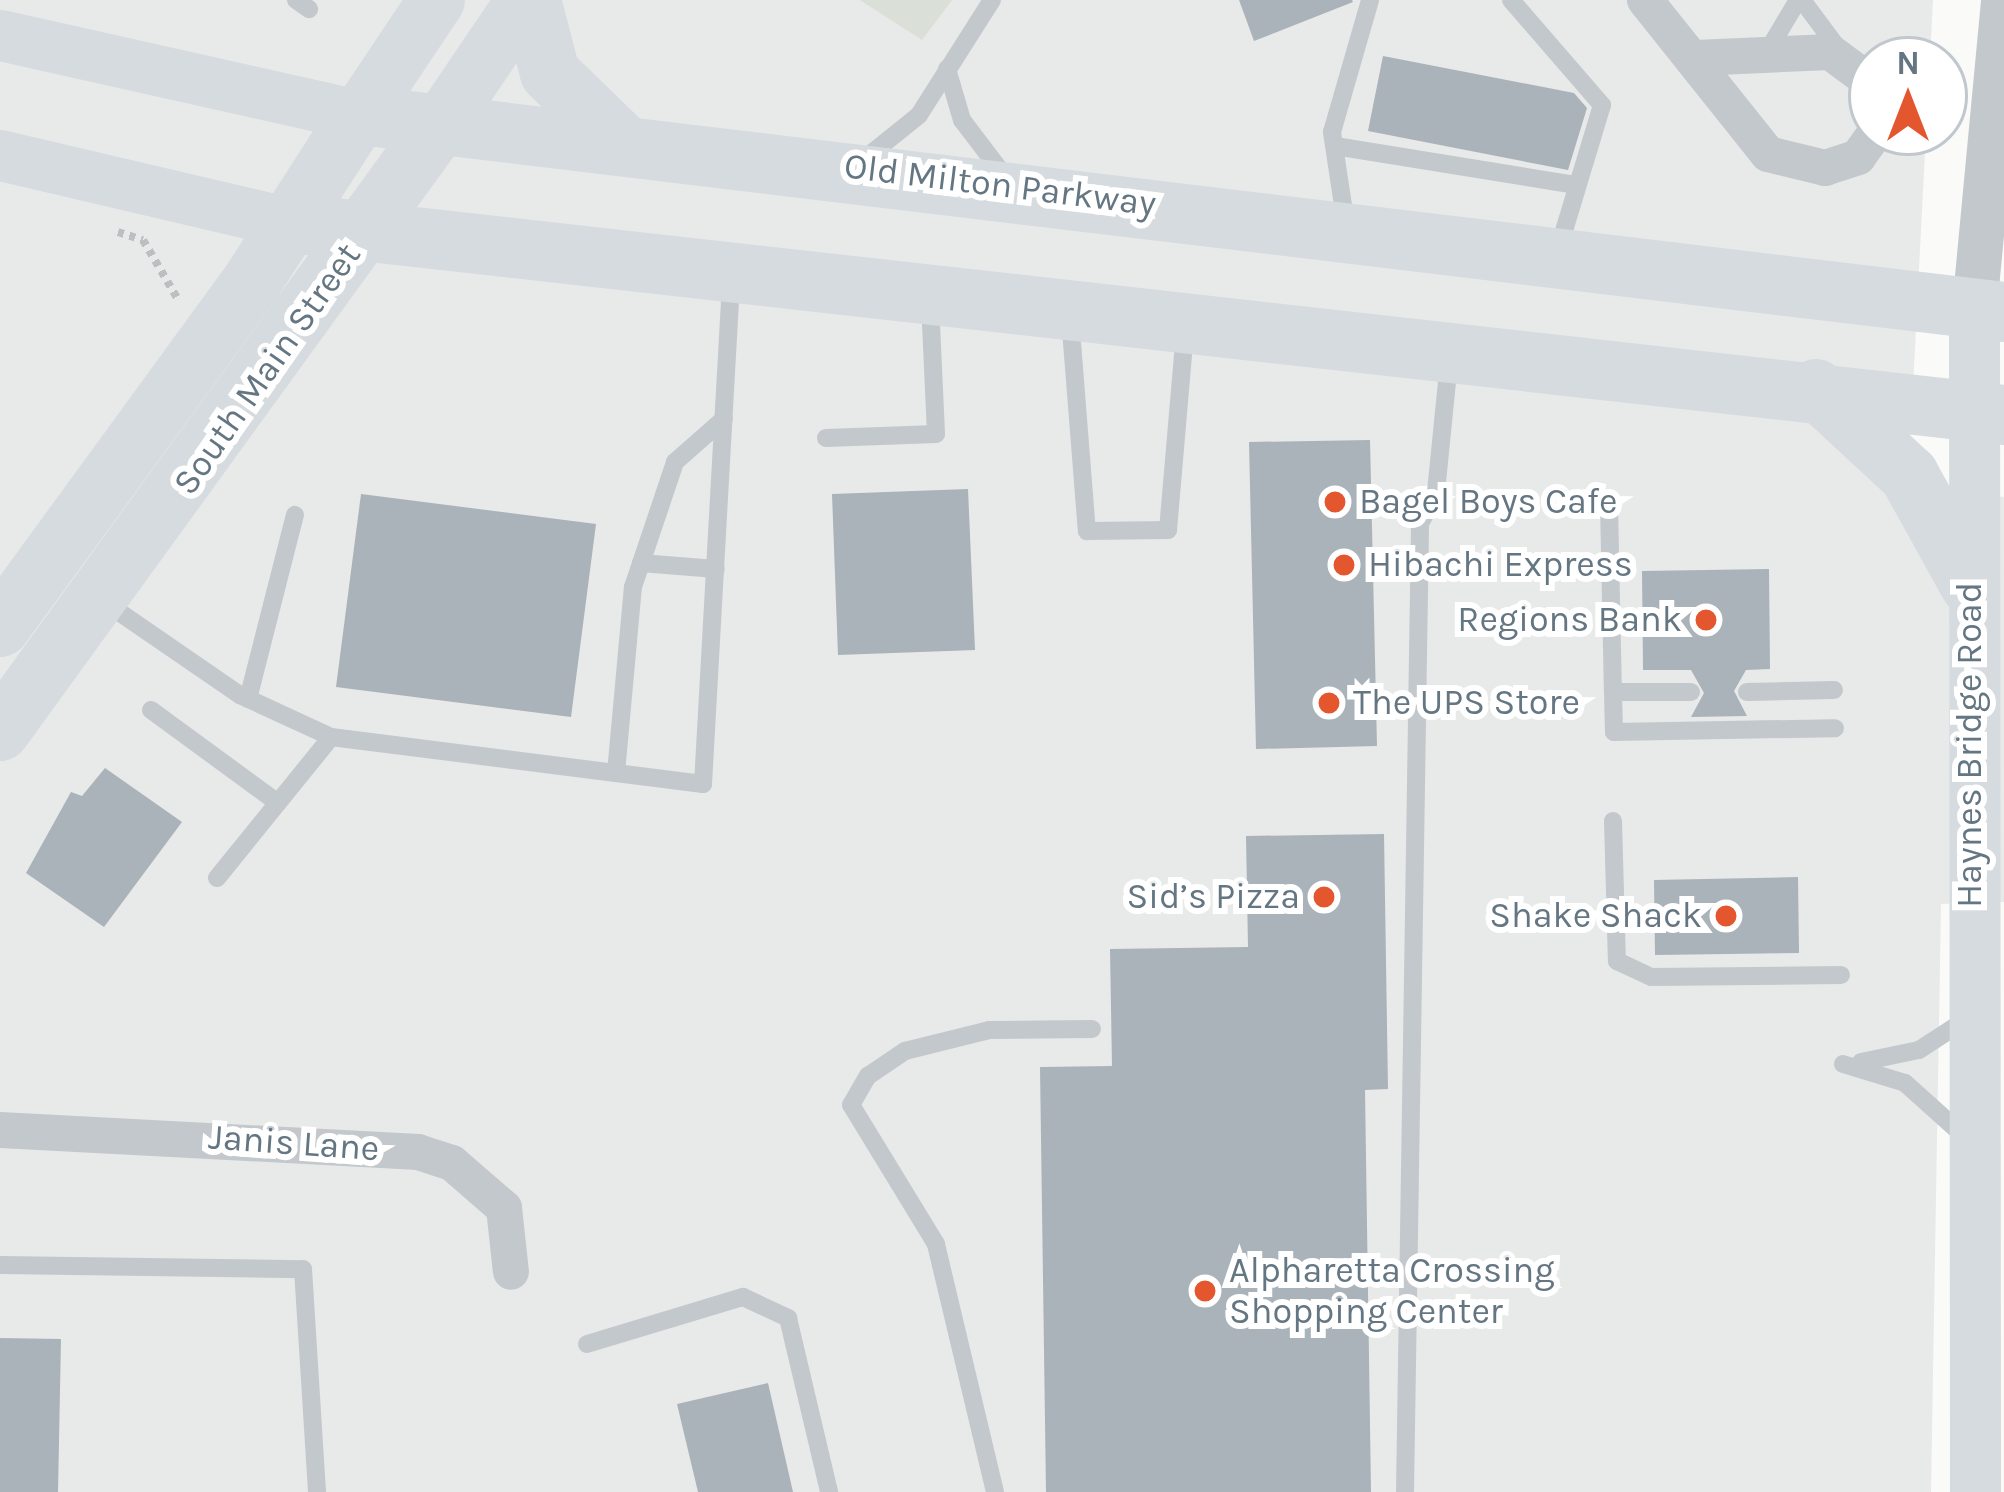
<!DOCTYPE html>
<html>
<head>
<meta charset="utf-8">
<style>
	body { margin:0 }
	#map { position:relative; width:2004px; height:1492px; overflow:hidden; background:#fafaf8; font-family:Karla,sans-serif }
	div>[style] { position:absolute }
	.built>* { inset:0; background:#e8e9e9 }
	.green>* { inset:0; background:#dadfd7 }
	.building>* { inset:0; background:#aab3b9 }
	.path>* { height:8px; margin-top:-4px; transform-origin:0; background:repeating-linear-gradient(90deg,#bbbfc2 0 6px,transparent 0 12px) }
	.service>* { height:18px; margin:-9px; padding:0 9px; transform-origin:9px; border-radius:9px; background:#c3c8cc }
	.minor>* { height:36px; margin:-18px; padding:0 18px; transform-origin:18px; border-radius:18px; background:#c3c8cc }
	.tertiary>* { height:45px; margin:-22.5px; padding:0 22.5px; transform-origin:22.5px; border-radius:22.5px; background:#c3c8cc }
	.secondary>* { height:51px; margin:-25.5px; padding:0 25.5px; transform-origin:25.5px; border-radius:25.5px; background:#d6dbdf }
	.primary>* { height:57px; margin:-28.5px; padding:0 28.5px; transform-origin:28.5px; border-radius:28.5px; background:#d6dbdf }
	.trunk>* { height:60px; margin:-30px; padding:0 30px; transform-origin:30px; border-radius:30px; background:#d6dbdf }
	.dots>* { width:33px; height:33px; translate:-50% -50%; box-sizing:border-box; border:6px solid #fff; border-radius:50% }
	span { translate:-50% -50%; white-space:nowrap; text-align:center; line-height:1.15; -webkit-text-stroke:12px #fff; paint-order:stroke }
	.street-label { font-size:36px; color:#657683 }
	.poi-label { font-size:36px; color:#657683 }
	.left { translate:0 -50%; text-align:left }
	.right { translate:-100% -50%; text-align:right }
	.north { position:absolute; left:1848px; top:36px; width:120px; height:120px; box-sizing:border-box; background:#fff; border:3px solid #c1c8cd; border-radius:50%; rotate:0deg; font-size:33px; font-weight:700; line-height:48px; text-align:center; color:#657683 }
	.north::after { content:''; display:block; margin:auto; width:42px; height:54px; background:#e4572e; clip-path:polygon(50% 0,100% 100%,50% 72%,0 100%) }
</style>
</head>
<body>
<div id="map">
	<div class="built">
		<div style="clip-path:polygon(0 0,1933px 0,1930px 60px,1872px 60px,1872px 132px,1926px 132px,1908px 485px,2004px 497px,2004px 902px,1941px 904px,1931px 1492px,0 1492px)"></div>
	</div>
	<div class="green">
		<div style="clip-path:polygon(860px 0,952px 0,922px 40px)"></div>
	</div>
	<div class="building">
		<div style="clip-path:polygon(1239px 0,1352px 0,1353px 2px,1254px 41px)"></div>
		<div style="clip-path:polygon(1383px 56px,1574px 93px,1587px 108px,1568px 170px,1368px 131px)"></div>
		<div style="clip-path:polygon(1370px 440px,1377px 746px,1256px 749px,1249px 442px)"></div>
		<div style="clip-path:polygon(968px 489px,975px 650px,838px 655px,832px 494px)"></div>
		<div style="clip-path:polygon(361px 494px,596px 524px,571px 717px,336px 687px)"></div>
		<div style="clip-path:polygon(1769px 569px,1770px 669px,1746px 670px,1734px 691px,1747px 716px,1691px 717px,1704px 693px,1691px 670px,1643px 670px,1642px 571px)"></div>
		<div style="clip-path:polygon(105px 768px,182px 822px,104px 927px,26px 873px,71px 792px,82px 796px)"></div>
		<div style="clip-path:polygon(1384px 834px,1388px 1089px,1365px 1090px,1371px 1492px,1046px 1492px,1040px 1067px,1112px 1066px,1110px 949px,1248px 947px,1246px 836px)"></div>
		<div style="clip-path:polygon(1798px 877px,1799px 953px,1655px 955px,1654px 880px)"></div>
		<div style="clip-path:polygon(0 1338px,61px 1339px,58px 1492px,0 1492px)"></div>
		<div style="clip-path:polygon(768px 1383px,793px 1492px,698px 1492px,677px 1404px)"></div>
	</div>
	<div class="path">
		<div style="left:118px;top:232px;width:26px;rotate:18deg"></div>
		<div style="left:143px;top:240px;width:71px;rotate:59.5deg"></div>
	</div>
	<div class="service">
		<div style="left:296px;top:0;width:16px;rotate:35deg"></div>
		<div style="left:1511px;top:0;width:139px;rotate:49.1deg"></div>
		<div style="left:1602px;top:105px;width:152px;rotate:106.8deg"></div>
		<div style="left:1802px;top:0;width:64px;rotate:53.3deg"></div>
		<div style="left:1767px;top:52px;width:61px;rotate:-59.2deg"></div>
		<div style="left:947px;top:69px;width:53px;rotate:73.6deg"></div>
		<div style="left:962px;top:120px;width:68px;rotate:52.8deg"></div>
		<div style="left:1335px;top:146px;width:243px;rotate:9.2deg"></div>
		<div style="left:862px;top:161px;width:73px;rotate:-38.9deg"></div>
		<div style="left:919px;top:115px;width:136px;rotate:-57.6deg"></div>
		<div style="left:1346px;top:225px;width:94px;rotate:-98.6deg"></div>
		<div style="left:1332px;top:132px;width:137px;rotate:-73.9deg"></div>
		<div style="left:1070px;top:317px;width:215px;rotate:85.5deg"></div>
		<div style="left:1087px;top:531px;width:81px;rotate:-0.7deg"></div>
		<div style="left:1168px;top:530px;width:200px;rotate:-85.1deg"></div>
		<div style="left:826px;top:438px;width:110px;rotate:-2.1deg"></div>
		<div style="left:936px;top:434px;width:131px;rotate:-92.6deg"></div>
		<div style="left:1609px;top:505px;width:187px;rotate:88.8deg"></div>
		<div style="left:1613px;top:692px;width:78px"></div>
		<div style="left:641px;top:563px;width:75px;rotate:4.6deg"></div>
		<div style="left:106px;top:603px;width:163px;rotate:34.5deg"></div>
		<div style="left:240px;top:695px;width:100px;rotate:24.8deg"></div>
		<div style="left:1613px;top:692px;width:40px;rotate:88.6deg"></div>
		<div style="left:1614px;top:732px;width:221px;rotate:-1deg"></div>
		<div style="left:1747px;top:692px;width:87px;rotate:-1.3deg"></div>
		<div style="left:248px;top:699px;width:190px;rotate:-75.7deg"></div>
		<div style="left:151px;top:710px;width:157px;rotate:36.2deg"></div>
		<div style="left:616px;top:773px;width:187px;rotate:-84.8deg"></div>
		<div style="left:633px;top:587px;width:132px;rotate:-71.4deg"></div>
		<div style="left:675px;top:462px;width:65px;rotate:-41.3deg"></div>
		<div style="left:1613px;top:821px;width:140px;rotate:88.4deg"></div>
		<div style="left:1617px;top:961px;width:38px;rotate:25deg"></div>
		<div style="left:1652px;top:977px;width:189px;rotate:-0.6deg"></div>
		<div style="left:217px;top:878px;width:181px;rotate:-51deg"></div>
		<div style="left:331px;top:737px;width:375px;rotate:7.2deg"></div>
		<div style="left:703px;top:784px;width:502px;rotate:-86.8deg"></div>
		<div style="left:1861px;top:1062px;width:59px;rotate:-11.7deg"></div>
		<div style="left:1919px;top:1050px;width:57px;rotate:-32.9deg"></div>
		<div style="left:1843px;top:1064px;width:65px;rotate:17deg"></div>
		<div style="left:1905px;top:1083px;width:79px;rotate:41.9deg"></div>
		<div style="left:0;top:1265px;width:303px;rotate:0.8deg"></div>
		<div style="left:303px;top:1269px;width:223px;rotate:86.4deg"></div>
		<div style="left:587px;top:1344px;width:163px;rotate:-16.8deg"></div>
		<div style="left:743px;top:1297px;width:50px;rotate:25deg"></div>
		<div style="left:788px;top:1318px;width:179px;rotate:76.7deg"></div>
		<div style="left:995px;top:1492px;width:255px;rotate:-103.4deg"></div>
		<div style="left:936px;top:1244px;width:163px;rotate:-121.4deg"></div>
		<div style="left:851px;top:1105px;width:34px;rotate:-60deg"></div>
		<div style="left:868px;top:1076px;width:45px;rotate:-34deg"></div>
		<div style="left:905px;top:1051px;width:87px;rotate:-14deg"></div>
		<div style="left:989px;top:1030px;width:103px;rotate:-0.6deg"></div>
		<div style="left:1405px;top:1492px;width:968px;rotate:-89.11deg"></div>
		<div style="left:1420px;top:524px;width:36px;rotate:-63deg"></div>
		<div style="left:1436px;top:492px;width:131px;rotate:-84.3deg"></div>
	</div>
	<div class="minor">
		<div style="left:1645px;top:0;width:197px;rotate:51.4deg"></div>
		<div style="left:1768px;top:154px;width:59px;rotate:13.8deg"></div>
		<div style="left:1825px;top:168px;width:35px;rotate:-18deg"></div>
		<div style="left:1858px;top:157px;width:31px;rotate:-54deg"></div>
		<div style="left:1696px;top:58px;width:134px;rotate:-2.6deg"></div>
		<div style="left:1830px;top:52px;width:52px;rotate:36.4deg"></div>
		<div style="left:0;top:1130px;width:419px;rotate:3deg"></div>
		<div style="left:418px;top:1152px;width:36px;rotate:18deg"></div>
		<div style="left:452px;top:1163px;width:69px;rotate:40.9deg"></div>
		<div style="left:504px;top:1208px;width:64px;rotate:83.8deg"></div>
	</div>
	<div class="tertiary">
		<div style="left:1974px;top:308px;width:309px;rotate:-84.6deg"></div>
	</div>
	<div class="secondary">
		<div style="left:0;top:35px;width:368px;rotate:12.6deg"></div>
		<div style="left:0;top:155px;width:298px;rotate:13.2deg"></div>
		<div style="left:1974px;top:308px;width:1184px;rotate:89.95deg"></div>
	</div>
	<div class="primary">
		<div style="left:359px;top:115px;width:138px;rotate:-56.2deg"></div>
		<div style="left:438px;top:127px;width:153px;rotate:-55.9deg"></div>
	</div>
	<div class="trunk">
		<div style="left:531px;top:0;width:75px;rotate:75.4deg"></div>
		<div style="left:550px;top:73px;width:103px;rotate:44.2deg"></div>
		<div style="left:290px;top:223px;width:1725px;rotate:6.39deg"></div>
		<div style="left:1816px;top:389px;width:127px;rotate:42.8deg"></div>
		<div style="left:1909px;top:475px;width:126px;rotate:61deg"></div>
		<div style="left:0;top:627px;width:429px;rotate:-53.9deg"></div>
		<div style="left:253px;top:280px;width:196px;rotate:-57.3deg"></div>
		<div style="left:359px;top:115px;width:1657px;rotate:6.83deg"></div>
		<div style="left:0;top:731px;width:746px;rotate:-54.05deg"></div>
	</div>
	<div class="dots">
		<div style="left:1335px;top:502px;background:#e4572e"></div>
		<div style="left:1344px;top:565px;background:#e4572e"></div>
		<div style="left:1706px;top:620px;background:#e4572e"></div>
		<div style="left:1329px;top:703px;background:#e4572e"></div>
		<div style="left:1324px;top:897px;background:#e4572e"></div>
		<div style="left:1726px;top:916px;background:#e4572e"></div>
		<div style="left:1205px;top:1291px;background:#e4572e"></div>
	</div>
	<div class="street-label">
		<span style="left:1000px;top:185px;rotate:7deg">Old Milton Parkway</span>
		<span style="left:267px;top:369px;rotate:-55deg">South Main Street</span>
		<span style="left:1970px;top:745px;rotate:-90deg">Haynes Bridge Road</span>
		<span style="left:294px;top:1143px;rotate:4deg">Janis Lane</span>
	</div>
	<div class="poi-label">
		<span class="left" style="left:1359px;top:502px">Bagel Boys Cafe</span>
		<span class="left" style="left:1368px;top:565px">Hibachi Express</span>
		<span class="right" style="left:1682px;top:620px">Regions Bank</span>
		<span class="left" style="left:1353px;top:703px">The UPS Store</span>
		<span class="right" style="left:1300px;top:897px">Sid’s Pizza</span>
		<span class="right" style="left:1702px;top:916px">Shake Shack</span>
		<span class="left" style="left:1229px;top:1291px">Alpharetta Crossing<br>Shopping Center</span>
	</div>
	<div class="north">N</div>
</div>
</body>
</html>
